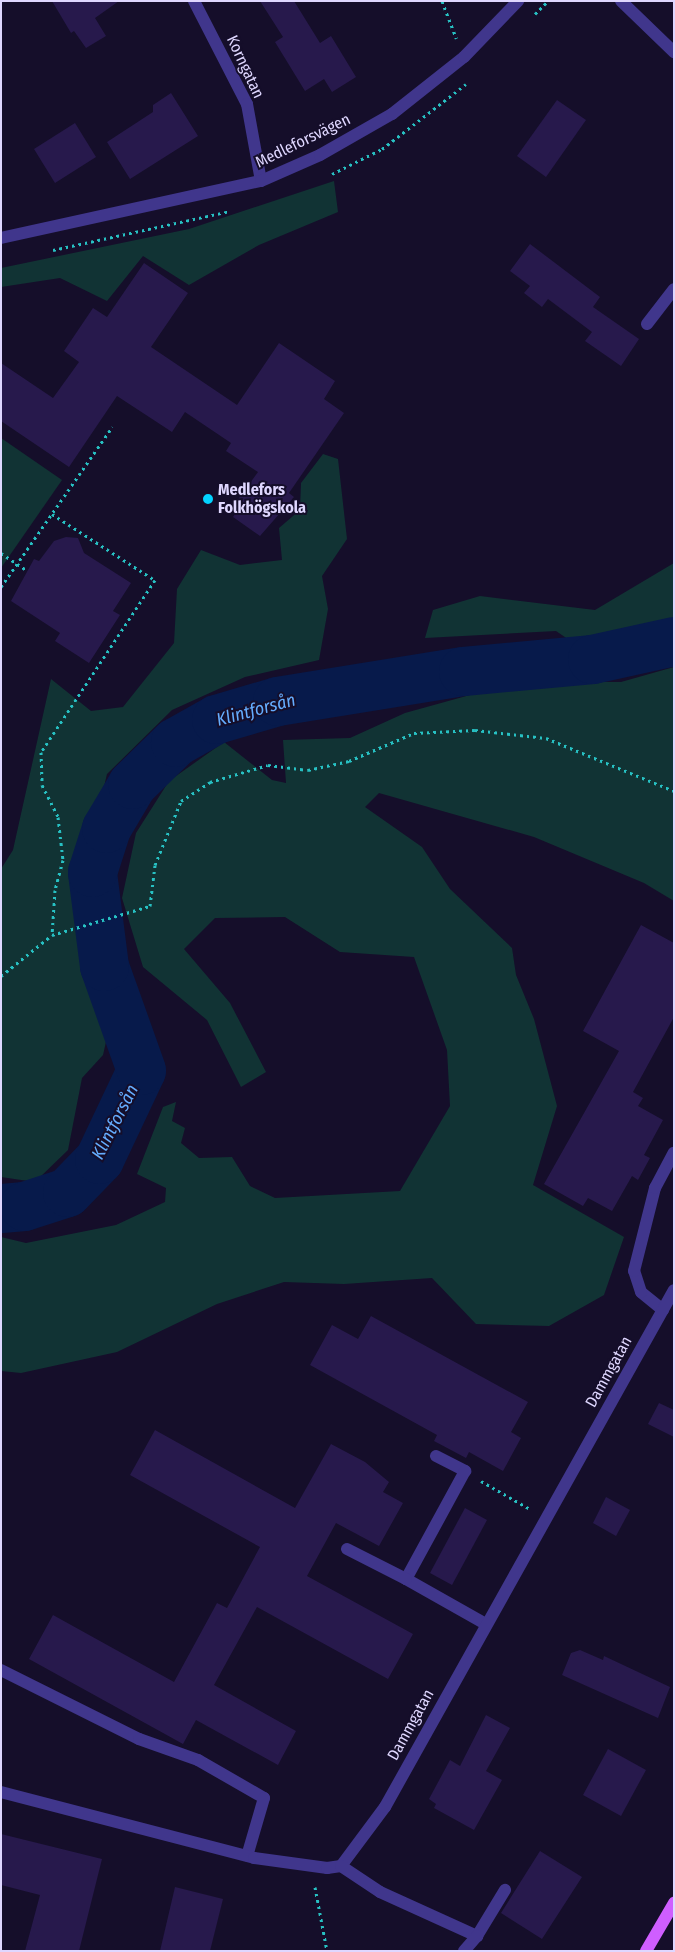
<!DOCTYPE html>
<html>
<head>
<meta charset="utf-8">
<style>
	body { margin:0 }
	#map { position:relative; width:675px; height:1952px; overflow:hidden; background:#150e2a; font-family:"Fira Sans Condensed",sans-serif }
	div>[style] { position:absolute }
	.green>* { inset:0; background:#113334 }
	.river>* { height:49px; margin:-24.5px; padding:0 24.5px; transform-origin:24.5px; border-radius:24.5px; background:#071a4b }
	.building>* { inset:0; background:#27194c }
	.path>* { height:3px; margin-top:-1.5px; transform-origin:0; background:repeating-linear-gradient(90deg,#27c1c3 0 2.5px,transparent 0 6.5px) }
	.minor>* { height:12px; margin:-6px; padding:0 6px; transform-origin:6px; border-radius:6px; background:#40368c }
	.major>* { height:12px; margin:-6px; padding:0 6px; transform-origin:6px; border-radius:6px; background:#cf5eff }
	.dots>* { width:14px; height:14px; translate:-50% -50%; box-sizing:border-box; border:2px solid #150e2a; border-radius:50% }
	span { translate:-50% -50%; white-space:nowrap; text-align:center; line-height:1.15; -webkit-text-stroke:4px #150e2a; paint-order:stroke }
	.street-label { font-size:16px; color:#dfd7ff }
	.poi-label { font-size:16px; color:#dfd7ff; font-weight:700 }
	.left { translate:0 -50%; text-align:left }
	.water-label { font-size:18px; color:#65adff; font-style:italic }
	.frame { position:absolute; inset:0; border:2px solid #dfd7ff; pointer-events:none }
</style>
</head>
<body>
<div id="map">
	<div class="green">
		<div style="clip-path:polygon(334px 181px,338px 212px,259px 245px,189px 285px,143px 256px,107px 301px,60px 278px,1px 287px,1px 268px,189px 229px)"></div>
		<div style="clip-path:polygon(1px 438px,62px 480px,1px 568px)"></div>
		<div style="clip-path:polygon(323px 454px,338px 459px,347px 539px,322px 576px,328px 609px,319px 660px,245px 677px,172px 710px,107px 774px,87px 859px,75px 868px,71px 881px,78px 903px,83px 959px,110px 1024px,103px 1055px,82px 1078px,68px 1150px,35px 1182px,1px 1177px,1px 869px,13px 850px,51px 679px,91px 711px,123px 707px,174px 643px,177px 589px,201px 550px,240px 565px,282px 560px,279px 528px,300px 510px,301px 483px)"></div>
		<div style="clip-path:polygon(674px 563px,674px 622px,578px 646px,556px 631px,425px 638px,433px 610px,480px 596px,595px 610px)"></div>
		<div style="clip-path:polygon(674px 667px,674px 901px,644px 883px,534px 837px,379px 793px,365px 807px,422px 847px,450px 889px,512px 948px,516px 975px,534px 1019px,557px 1106px,533px 1185px,624px 1237px,604px 1295px,549px 1326px,476px 1324px,432px 1278px,344px 1284px,284px 1282px,217px 1304px,117px 1352px,21px 1373px,1px 1371px,1px 1237px,26px 1243px,116px 1225px,165px 1202px,166px 1188px,137px 1174px,163px 1107px,176px 1102px,172px 1121px,185px 1128px,181px 1143px,199px 1158px,232px 1157px,250px 1186px,275px 1198px,400px 1191px,450px 1106px,447px 1050px,414px 957px,340px 952px,285px 917px,215px 918px,184px 949px,230px 1003px,266px 1072px,241px 1087px,207px 1020px,143px 967px,122px 898px,136px 833px,169px 781px,224px 742px,272px 780px,286px 783px,283px 740px,350px 738px,405px 713px,488px 690px,545px 682px,621px 682px)"></div>
	</div>
	<div class="river">
		<div style="left:1px;top:1208px;width:23px;rotate:-5deg"></div>
		<div style="left:24px;top:1206px;width:45px;rotate:-18deg"></div>
		<div style="left:67px;top:1192px;width:46px;rotate:-45.9deg"></div>
		<div style="left:99px;top:1159px;width:98px;rotate:-64.7deg"></div>
		<div style="left:141px;top:1070px;width:110px;rotate:-109.6deg"></div>
		<div style="left:104px;top:966px;width:95px;rotate:-97.3deg"></div>
		<div style="left:92px;top:872px;width:46px;rotate:-72.3deg"></div>
		<div style="left:106px;top:828px;width:51px;rotate:-59.4deg"></div>
		<div style="left:132px;top:784px;width:60px;rotate:-44.3deg"></div>
		<div style="left:175px;top:742px;width:47px;rotate:-29.3deg"></div>
		<div style="left:216px;top:719px;width:64px;rotate:-16.4deg"></div>
		<div style="left:277px;top:701px;width:188px;rotate:-9.2deg"></div>
		<div style="left:463px;top:671px;width:130px;rotate:-5.3deg"></div>
		<div style="left:592px;top:659px;width:84px;rotate:-12.4deg"></div>
	</div>
	<div class="building">
		<div style="clip-path:polygon(52px 1px,119px 1px,95px 18px,106px 36px,86px 48px,74px 31px,71px 33px)"></div>
		<div style="clip-path:polygon(260px 1px,294px 1px,320px 43px,331px 36px,356px 77px,332px 92px,324px 79px,305px 91px,275px 42px,283px 37px)"></div>
		<div style="clip-path:polygon(171px 93px,198px 136px,130px 179px,107px 142px,153px 112px,153px 105px)"></div>
		<div style="clip-path:polygon(557px 100px,586px 120px,546px 177px,517px 156px)"></div>
		<div style="clip-path:polygon(75px 123px,96px 157px,55px 183px,34px 149px)"></div>
		<div style="clip-path:polygon(530px 244px,600px 297px,593px 307px,639px 339px,621px 366px,585px 341px,592px 332px,548px 299px,542px 307px,524px 293px,530px 286px,510px 271px)"></div>
		<div style="clip-path:polygon(144px 263px,188px 293px,151px 347px,237px 405px,279px 343px,335px 381px,324px 399px,344px 413px,289px 493px,294px 497px,260px 536px,233px 517px,239px 508px,234px 505px,258px 472px,226px 451px,231px 443px,185px 412px,172px 432px,117px 396px,69px 467px,1px 421px,1px 363px,53px 398px,79px 362px,64px 351px,93px 308px,107px 317px)"></div>
		<div style="clip-path:polygon(66px 537px,78px 538px,84px 553px,131px 583px,113px 611px,120px 615px,89px 663px,55px 641px,60px 633px,11px 601px,34px 559px,39px 561px,54px 541px)"></div>
		<div style="clip-path:polygon(641px 925px,674px 943px,674px 1017px,633px 1092px,643px 1098px,638px 1106px,663px 1120px,644px 1155px,650px 1158px,638px 1180px,632px 1176px,612px 1211px,588px 1198px,583px 1206px,544px 1184px,619px 1051px,583px 1031px)"></div>
		<div style="clip-path:polygon(371px 1316px,528px 1402px,511px 1432px,521px 1438px,503px 1471px,469px 1452px,466px 1458px,434px 1441px,437px 1435px,310px 1365px,332px 1325px,358px 1339px)"></div>
		<div style="clip-path:polygon(659px 1403px,674px 1410px,674px 1437px,648px 1424px)"></div>
		<div style="clip-path:polygon(155px 1430px,295px 1508px,331px 1444px,365px 1462px,389px 1482px,383px 1492px,403px 1503px,379px 1546px,336px 1523px,307px 1576px,413px 1634px,388px 1679px,257px 1607px,214px 1685px,296px 1731px,278px 1765px,196px 1720px,183px 1744px,29px 1659px,53px 1615px,174px 1682px,217px 1603px,227px 1608px,260px 1547px,130px 1475px)"></div>
		<div style="clip-path:polygon(606px 1497px,630px 1510px,616px 1536px,593px 1523px)"></div>
		<div style="clip-path:polygon(465px 1508px,487px 1520px,452px 1585px,430px 1573px)"></div>
		<div style="clip-path:polygon(580px 1650px,603px 1660px,604px 1656px,670px 1687px,658px 1718px,562px 1675px,571px 1653px)"></div>
		<div style="clip-path:polygon(486px 1715px,510px 1728px,486px 1771px,502px 1780px,474px 1830px,434px 1808px,436px 1804px,429px 1799px,450px 1760px,460px 1766px)"></div>
		<div style="clip-path:polygon(608px 1749px,646px 1770px,621px 1816px,583px 1795px)"></div>
		<div style="clip-path:polygon(1px 1834px,102px 1859px,79px 1951px,25px 1951px,40px 1895px,1px 1885px)"></div>
		<div style="clip-path:polygon(540px 1851px,582px 1877px,542px 1939px,501px 1913px)"></div>
		<div style="clip-path:polygon(175px 1887px,223px 1899px,210px 1951px,160px 1951px)"></div>
	</div>
	<div class="path">
		<div style="left:442px;top:1px;width:40px;rotate:69deg"></div>
		<div style="left:535px;top:14px;width:18px;rotate:-45deg"></div>
		<div style="left:332px;top:174px;width:56px;rotate:-26.6deg"></div>
		<div style="left:382px;top:149px;width:106px;rotate:-37.7deg"></div>
		<div style="left:53px;top:250px;width:181px;rotate:-12.4deg"></div>
		<div style="left:52px;top:514px;width:122px;rotate:32.7deg"></div>
		<div style="left:155px;top:580px;width:206px;rotate:123.5deg"></div>
		<div style="left:41px;top:752px;width:33px;rotate:88deg"></div>
		<div style="left:42px;top:785px;width:36px;rotate:63deg"></div>
		<div style="left:58px;top:817px;width:43px;rotate:83.4deg"></div>
		<div style="left:63px;top:860px;width:31px;rotate:105deg"></div>
		<div style="left:55px;top:890px;width:45px;rotate:93.8deg"></div>
		<div style="left:1px;top:553px;width:30px;rotate:34deg"></div>
		<div style="left:1px;top:587px;width:195px;rotate:-55.2deg"></div>
		<div style="left:1px;top:976px;width:65px;rotate:-38.8deg"></div>
		<div style="left:52px;top:935px;width:102px;rotate:-16.5deg"></div>
		<div style="left:150px;top:906px;width:41px;rotate:-83deg"></div>
		<div style="left:155px;top:865px;width:69px;rotate:-67.9deg"></div>
		<div style="left:181px;top:801px;width:35px;rotate:-33deg"></div>
		<div style="left:210px;top:782px;width:60px;rotate:-16.3deg"></div>
		<div style="left:268px;top:765px;width:40px;rotate:7.1deg"></div>
		<div style="left:308px;top:770px;width:42px;rotate:-12.4deg"></div>
		<div style="left:349px;top:761px;width:71px;rotate:-23.3deg"></div>
		<div style="left:414px;top:733px;width:61px;rotate:-2.8deg"></div>
		<div style="left:475px;top:730px;width:71px;rotate:6.4deg"></div>
		<div style="left:546px;top:738px;width:139px;rotate:22.5deg"></div>
		<div style="left:481px;top:1481px;width:56px;rotate:29.7deg"></div>
		<div style="left:315px;top:1887px;width:65px;rotate:79.4deg"></div>
	</div>
	<div class="minor">
		<div style="left:194px;top:1px;width:116px;rotate:62.8deg"></div>
		<div style="left:247px;top:104px;width:78px;rotate:79.7deg"></div>
		<div style="left:621px;top:1px;width:74px;rotate:43.9deg"></div>
		<div style="left:1px;top:238px;width:266px;rotate:-12.4deg"></div>
		<div style="left:261px;top:181px;width:64px;rotate:-23.8deg"></div>
		<div style="left:320px;top:155px;width:83px;rotate:-29.7deg"></div>
		<div style="left:392px;top:114px;width:92px;rotate:-38.4deg"></div>
		<div style="left:464px;top:57px;width:78px;rotate:-46deg"></div>
		<div style="left:647px;top:324px;width:44px;rotate:-52.4deg"></div>
		<div style="left:663px;top:1310px;width:28px;rotate:-141deg"></div>
		<div style="left:641px;top:1292px;width:22px;rotate:-108deg"></div>
		<div style="left:634px;top:1271px;width:86px;rotate:-75.8deg"></div>
		<div style="left:655px;top:1188px;width:40px;rotate:-62deg"></div>
		<div style="left:436px;top:1456px;width:33px;rotate:27deg"></div>
		<div style="left:465px;top:1471px;width:123px;rotate:118.6deg"></div>
		<div style="left:406px;top:1579px;width:92px;rotate:29.4deg"></div>
		<div style="left:347px;top:1549px;width:66px;rotate:27deg"></div>
		<div style="left:1px;top:1670px;width:154px;rotate:26.6deg"></div>
		<div style="left:139px;top:1739px;width:63px;rotate:19.6deg"></div>
		<div style="left:198px;top:1760px;width:76px;rotate:29.9deg"></div>
		<div style="left:264px;top:1798px;width:60px;rotate:106.3deg"></div>
		<div style="left:1px;top:1792px;width:261px;rotate:14.6deg"></div>
		<div style="left:254px;top:1858px;width:74px;rotate:7.8deg"></div>
		<div style="left:327px;top:1868px;width:14px;rotate:-8deg"></div>
		<div style="left:341px;top:1866px;width:74px;rotate:-53.3deg"></div>
		<div style="left:385px;top:1807px;width:592px;rotate:-60.8deg"></div>
		<div style="left:341px;top:1866px;width:47px;rotate:33.7deg"></div>
		<div style="left:380px;top:1892px;width:107px;rotate:24.4deg"></div>
		<div style="left:477px;top:1936px;width:54px;rotate:-58.7deg"></div>
		<div style="left:464px;top:1951px;width:20px;rotate:-49deg"></div>
	</div>
	<div class="major">
		<div style="left:646px;top:1951px;width:56px;rotate:-59.7deg"></div>
	</div>
	<div class="dots">
		<div style="left:208px;top:499px;background:#03d3ff"></div>
	</div>
	<div class="street-label">
		<span style="left:245px;top:67px;rotate:65deg">Korngatan</span>
		<span style="left:303px;top:141px;rotate:-26deg">Medleforsvägen</span>
		<span style="left:609px;top:1372px;rotate:-61deg">Dammgatan</span>
		<span style="left:411px;top:1725px;rotate:-61deg">Dammgatan</span>
	</div>
	<div class="poi-label">
		<span class="left" style="left:218px;top:499px">Medlefors<br>Folkhögskola</span>
	</div>
	<div class="water-label">
		<span style="left:256px;top:710px;rotate:-15deg">Klintforsån</span>
		<span style="left:115px;top:1122px;rotate:-63deg">Klintforsån</span>
	</div>
	<div class="frame"></div>
</div>
</body>
</html>
